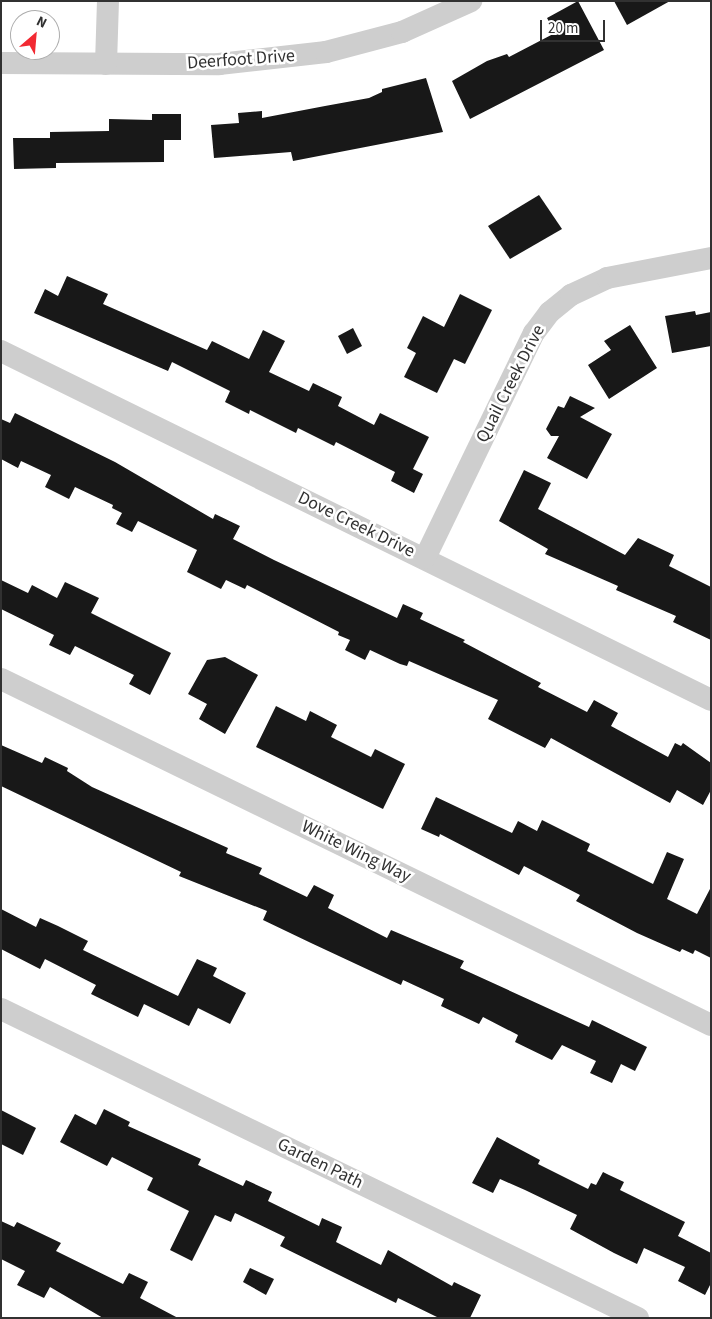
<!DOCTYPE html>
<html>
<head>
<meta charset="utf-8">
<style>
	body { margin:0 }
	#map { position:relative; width:712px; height:1319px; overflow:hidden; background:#fff; font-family:"Source Sans 3",sans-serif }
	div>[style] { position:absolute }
	.building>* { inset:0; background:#181818 }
	.minor>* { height:22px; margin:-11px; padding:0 11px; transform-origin:11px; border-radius:11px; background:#cecece }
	span { translate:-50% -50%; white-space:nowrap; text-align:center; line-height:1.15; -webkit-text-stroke:5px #fff; paint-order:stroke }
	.street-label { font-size:18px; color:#313131 }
	.frame { position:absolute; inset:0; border:2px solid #313131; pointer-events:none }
	.north { position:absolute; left:10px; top:10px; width:50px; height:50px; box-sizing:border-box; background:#fff; border:1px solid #adadad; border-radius:50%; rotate:27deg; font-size:14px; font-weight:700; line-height:20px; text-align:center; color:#313131 }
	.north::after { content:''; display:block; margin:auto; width:18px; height:22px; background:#f22932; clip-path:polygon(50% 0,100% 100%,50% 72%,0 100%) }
	.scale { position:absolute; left:540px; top:20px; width:65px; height:22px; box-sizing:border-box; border:2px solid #313131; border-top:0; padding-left:6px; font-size:15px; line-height:18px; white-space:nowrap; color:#313131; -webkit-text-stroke:4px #fff; paint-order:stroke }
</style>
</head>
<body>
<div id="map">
	<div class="building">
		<div style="clip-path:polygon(578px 1px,604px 50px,470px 119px,452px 81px,487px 61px,507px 54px,509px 57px,555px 33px,547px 18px)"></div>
		<div style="clip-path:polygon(614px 1px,670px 1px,627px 25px)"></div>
		<div style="clip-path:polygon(426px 78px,443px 132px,293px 161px,291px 152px,214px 158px,211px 125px,239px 123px,238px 113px,262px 111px,262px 118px,325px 106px,369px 98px,382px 92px,382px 89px)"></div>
		<div style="clip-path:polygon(152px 114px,181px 114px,181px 140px,164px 140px,164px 162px,56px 163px,56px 168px,14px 169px,13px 138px,50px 138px,50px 132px,109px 131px,109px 119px,152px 120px)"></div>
		<div style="clip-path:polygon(539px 195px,562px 229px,510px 259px,488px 226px)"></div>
		<div style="clip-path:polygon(67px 276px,108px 294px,103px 304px,207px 350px,212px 341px,249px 359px,263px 330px,285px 341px,269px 372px,309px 391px,313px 383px,342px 397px,338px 406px,374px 425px,380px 413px,429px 437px,413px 469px,423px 474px,414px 493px,391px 481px,395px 472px,336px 442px,334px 446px,298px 428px,296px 433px,250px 410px,249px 414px,225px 402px,230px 391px,172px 362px,168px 371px,34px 313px,45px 289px,58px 296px)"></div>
		<div style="clip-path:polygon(460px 294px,492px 310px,465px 364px,454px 359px,437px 393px,404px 377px,416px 353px,407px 348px,423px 316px,444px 327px)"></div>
		<div style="clip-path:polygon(695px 311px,696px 315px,711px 312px,711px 346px,672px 353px,665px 316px)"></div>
		<div style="clip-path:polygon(630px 325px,657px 368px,609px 399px,588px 365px,611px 350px,604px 341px)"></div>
		<div style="clip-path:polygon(353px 328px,362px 346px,347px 354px,338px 336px)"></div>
		<div style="clip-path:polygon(570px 396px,595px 408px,580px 417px,612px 434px,587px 479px,547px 458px,559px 436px,551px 436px,546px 429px,558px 406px,564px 408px)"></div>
		<div style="clip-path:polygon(15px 413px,115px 462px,213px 519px,215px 514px,240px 526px,233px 539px,274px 560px,397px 618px,403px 604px,423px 613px,420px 619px,465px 640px,463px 642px,541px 683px,538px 687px,587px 712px,594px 700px,618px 713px,611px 726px,668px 757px,675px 743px,681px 746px,683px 743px,711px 763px,711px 790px,703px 805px,677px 790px,670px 803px,551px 738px,545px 748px,488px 719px,498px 700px,409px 661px,407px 666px,400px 664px,370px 650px,365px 660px,345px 650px,350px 640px,338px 635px,339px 632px,247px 585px,245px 589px,226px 580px,221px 589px,187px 572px,197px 550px,138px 521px,132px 532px,116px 524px,122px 513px,112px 508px,113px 505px,75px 487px,69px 499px,45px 487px,51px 475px,21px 461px,18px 468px,1px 459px,1px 419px,10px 423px)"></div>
		<div style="clip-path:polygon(524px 470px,551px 483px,538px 509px,625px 555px,638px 538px,674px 555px,669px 566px,711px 587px,711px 640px,673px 622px,676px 616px,616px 590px,618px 586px,545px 554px,548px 549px,499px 521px)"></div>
		<div style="clip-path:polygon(1px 580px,28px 593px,32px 585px,57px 598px,65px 582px,99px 598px,91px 613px,171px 653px,150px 695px,129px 684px,134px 675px,75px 646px,70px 655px,49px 645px,54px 635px,1px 609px)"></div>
		<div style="clip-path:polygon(225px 657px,258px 675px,225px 734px,199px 719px,207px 704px,188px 694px,207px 660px)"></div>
		<div style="clip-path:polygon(276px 706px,306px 721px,310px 711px,337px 725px,331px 737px,371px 757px,375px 749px,405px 764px,383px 809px,256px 747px)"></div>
		<div style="clip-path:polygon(1px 745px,42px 763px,45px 757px,68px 768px,67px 771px,92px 787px,228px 848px,226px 853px,262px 868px,259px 874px,307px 897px,314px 885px,334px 895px,328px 908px,387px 938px,391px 930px,464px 961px,460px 968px,589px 1027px,592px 1020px,647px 1047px,635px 1071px,621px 1064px,612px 1083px,590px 1073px,596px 1061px,562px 1045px,552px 1060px,515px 1042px,518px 1035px,483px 1017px,479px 1024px,441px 1006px,444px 999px,403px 980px,401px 985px,311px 943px,263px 920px,267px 911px,179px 876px,181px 872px,1px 786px)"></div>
		<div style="clip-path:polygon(436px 797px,512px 833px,518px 821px,537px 831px,542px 820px,590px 844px,587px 851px,653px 884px,667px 852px,684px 859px,667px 899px,697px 914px,711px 887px,711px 958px,695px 950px,693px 954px,682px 949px,680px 952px,637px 933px,576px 901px,580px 895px,524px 866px,519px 875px,440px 834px,439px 837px,421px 829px)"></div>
		<div style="clip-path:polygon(1px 909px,36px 927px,40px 918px,58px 926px,88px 941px,83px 950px,178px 996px,197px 959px,217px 968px,213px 976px,246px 993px,230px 1024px,198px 1008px,189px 1026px,144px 1004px,138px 1017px,91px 994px,96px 985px,45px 959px,40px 969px,1px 949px)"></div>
		<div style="clip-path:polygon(104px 1109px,130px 1122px,128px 1126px,201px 1159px,198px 1165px,243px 1186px,246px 1180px,272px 1192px,268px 1201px,319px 1226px,322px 1218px,342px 1227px,336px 1242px,381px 1265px,388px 1250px,452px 1286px,454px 1282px,481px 1295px,470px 1318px,439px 1318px,398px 1298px,396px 1303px,280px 1246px,285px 1237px,235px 1213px,231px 1222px,215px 1215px,192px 1261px,170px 1250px,189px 1211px,147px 1190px,153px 1178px,112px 1157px,107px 1166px,60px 1142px,75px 1114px,96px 1125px)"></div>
		<div style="clip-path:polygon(1px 1110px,36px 1128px,23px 1155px,1px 1144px)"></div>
		<div style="clip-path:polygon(497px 1137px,540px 1160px,538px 1164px,588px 1189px,591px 1183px,596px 1185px,603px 1172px,609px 1175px,624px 1182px,620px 1190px,685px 1222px,678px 1236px,711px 1253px,711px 1283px,705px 1295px,678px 1281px,685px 1267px,644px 1248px,637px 1264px,614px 1253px,570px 1229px,577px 1215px,525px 1190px,500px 1179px,493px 1193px,472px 1183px)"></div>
		<div style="clip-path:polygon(1px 1221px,14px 1227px,17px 1222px,61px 1243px,56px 1251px,123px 1284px,129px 1273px,148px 1282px,140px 1298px,178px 1318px,103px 1318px,50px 1287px,44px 1298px,17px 1285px,25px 1271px,1px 1259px)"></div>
		<div style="clip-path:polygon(250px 1268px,274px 1279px,266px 1295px,243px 1282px)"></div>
	</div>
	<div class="minor">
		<div style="left:1px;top:63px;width:218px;rotate:0.3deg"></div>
		<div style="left:219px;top:64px;width:108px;rotate:-6.4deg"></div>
		<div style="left:326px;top:52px;width:79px;rotate:-14.7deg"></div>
		<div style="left:402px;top:32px;width:76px;rotate:-24.2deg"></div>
		<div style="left:106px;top:64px;width:63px;rotate:-88.2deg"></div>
		<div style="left:1px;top:351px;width:791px;rotate:26.18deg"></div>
		<div style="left:425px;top:558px;width:250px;rotate:-64.2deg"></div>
		<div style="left:534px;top:333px;width:26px;rotate:-53deg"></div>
		<div style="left:550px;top:312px;width:27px;rotate:-39deg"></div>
		<div style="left:571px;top:295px;width:40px;rotate:-25deg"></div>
		<div style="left:607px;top:278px;width:106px;rotate:-10.9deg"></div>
		<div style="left:1px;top:679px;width:790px;rotate:25.98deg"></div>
		<div style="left:1px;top:1009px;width:708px;rotate:25.88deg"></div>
	</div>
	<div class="street-label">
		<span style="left:241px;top:60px;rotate:-4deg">Deerfoot Drive</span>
		<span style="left:511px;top:384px;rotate:-63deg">Quail Creek Drive</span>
		<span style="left:356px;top:525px;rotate:26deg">Dove Creek Drive</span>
		<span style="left:356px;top:852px;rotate:26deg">White Wing Way</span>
		<span style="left:320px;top:1164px;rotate:26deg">Garden Path</span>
	</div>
	<div class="frame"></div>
	<div class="north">N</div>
	<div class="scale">20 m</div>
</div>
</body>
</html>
